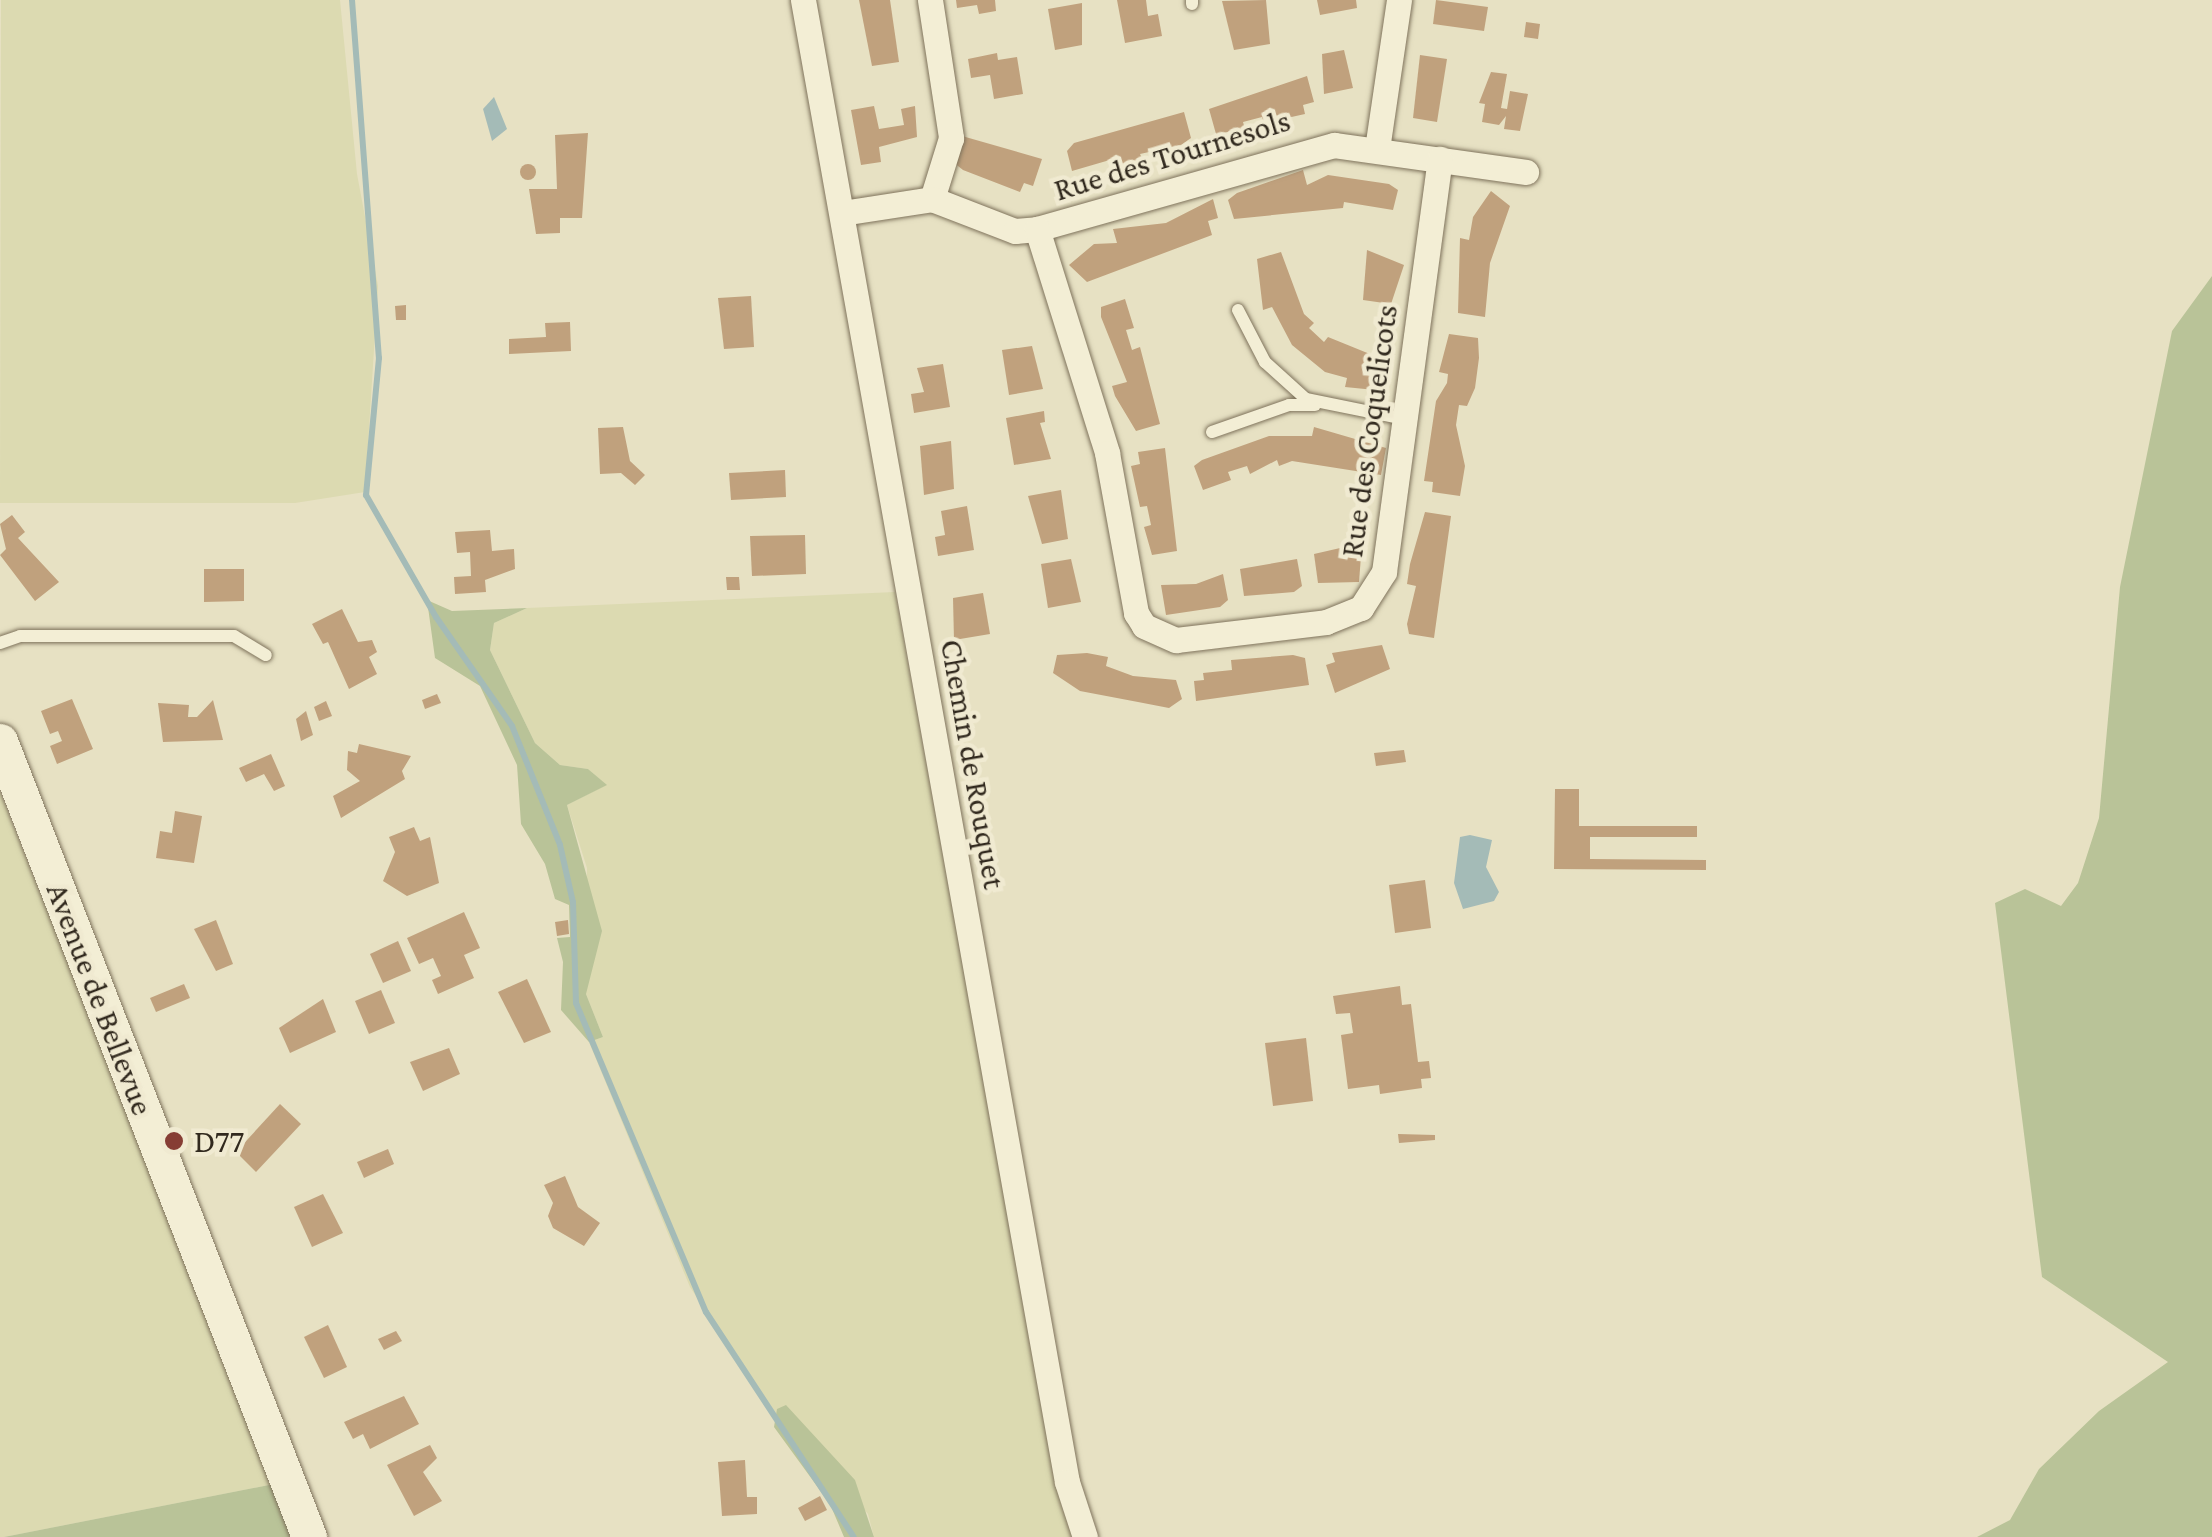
<!DOCTYPE html>
<html>
<head>
<meta charset="utf-8">
<style>
	body { margin:0 }
	#map { position:relative; width:2212px; height:1537px; overflow:hidden; background:#e7e1c3; font-family:"Crimson Pro",serif }
	div>[style] { position:absolute }
	.farmland>* { inset:0; background:#dcdab1 }
	.green>* { inset:0; background:#b9c398 }
	.water>* { inset:0; background:#a4bbb7 }
	.stream>* { height:6px; margin:-3px; padding:0 3px; transform-origin:3px; border-radius:3px; background:#a4bbb7 }
	.building>* { inset:0; background:#c0a17d }
	.round { border-radius:50% }
	.roads { filter:drop-shadow(0 0 2px #7f735c) drop-shadow(0 0 2px #7f735c) }
	.lane>* { height:12px; margin:-6px; padding:0 6px; transform-origin:6px; border-radius:6px; background:#f3eed5 }
	.street>* { height:25px; margin:-12.5px; padding:0 12.5px; transform-origin:12.5px; border-radius:12.5px; background:#f3eed5 }
	.secondary>* { height:35px; margin:-17.5px; padding:0 17.5px; transform-origin:17.5px; border-radius:17.5px; background:#f3eed5 }
	.dots>* { width:28px; height:28px; translate:-50% -50%; box-sizing:border-box; border:5px solid #f0ead1; border-radius:50% }
	span { translate:-50% -50%; white-space:nowrap; text-align:center; line-height:1.15; -webkit-text-stroke:9px #f0ead1; paint-order:stroke }
	.street-label { font-size:32px; color:#31291e }
	.poi-label { font-size:32px; color:#31291e }
	.left { translate:0 -50%; text-align:left }
</style>
</head>
<body>
<div id="map">
	<div class="farmland">
		<div style="clip-path:polygon(1px 0,340px 0,357px 174px,378px 286px,365px 492px,295px 503px,0 503px)"></div>
		<div style="clip-path:polygon(895px 592px,1062px 1509px,1075px 1537px,874px 1537px,868px 1514px,777px 1409px,777px 1418px,690px 1287px,589px 1042px,603px 1037px,586px 994px,587px 868px,567px 805px,606px 785px,588px 769px,560px 765px,535px 743px,490px 650px,494px 623px,527px 608px)"></div>
		<div style="clip-path:polygon(0 792px,274px 1484px,4px 1537px,0 1537px)"></div>
	</div>
	<div class="green">
		<div style="clip-path:polygon(2212px 276px,2212px 1537px,1977px 1537px,2010px 1520px,2039px 1469px,2099px 1411px,2168px 1362px,2042px 1277px,1995px 903px,2025px 889px,2061px 906px,2078px 883px,2099px 818px,2120px 587px,2172px 331px)"></div>
		<div style="clip-path:polygon(427px 600px,452px 611px,527px 608px,494px 623px,490px 650px,535px 743px,560px 765px,588px 769px,607px 785px,567px 805px,602px 931px,586px 994px,603px 1037px,589px 1042px,561px 1010px,563px 962px,557px 938px,570px 937px,569px 905px,555px 899px,545px 864px,521px 824px,517px 765px,480px 686px,435px 658px)"></div>
		<div style="clip-path:polygon(786px 1405px,855px 1480px,874px 1537px,844px 1537px,830px 1504px,774px 1427px,777px 1409px)"></div>
		<div style="clip-path:polygon(274px 1484px,294px 1537px,4px 1537px)"></div>
	</div>
	<div class="water">
		<div style="clip-path:polygon(494px 97px,507px 129px,492px 141px,483px 109px)"></div>
		<div style="clip-path:polygon(1470px 835px,1492px 840px,1486px 867px,1499px 892px,1494px 901px,1463px 909px,1454px 883px,1460px 837px)"></div>
	</div>
	<div class="stream">
		<div style="left:352px;top:0;width:359px;rotate:85.7deg"></div>
		<div style="left:379px;top:358px;width:138px;rotate:95.4deg"></div>
		<div style="left:366px;top:495px;width:141px;rotate:60.2deg"></div>
		<div style="left:436px;top:617px;width:133px;rotate:55.1deg"></div>
		<div style="left:512px;top:726px;width:128px;rotate:68deg"></div>
		<div style="left:560px;top:845px;width:58px;rotate:77.2deg"></div>
		<div style="left:573px;top:902px;width:101px;rotate:88.3deg"></div>
		<div style="left:576px;top:1003px;width:335px;rotate:67.2deg"></div>
		<div style="left:706px;top:1312px;width:269px;rotate:56.7deg"></div>
	</div>
	<div class="building">
		<div style="clip-path:polygon(859px 0,890px 0,899px 62px,872px 66px)"></div>
		<div style="clip-path:polygon(956px 0,995px 0,996px 11px,979px 14px,977px 5px,957px 8px)"></div>
		<div style="clip-path:polygon(1117px 0,1146px 0,1148px 16px,1158px 14px,1162px 36px,1125px 43px)"></div>
		<div style="clip-path:polygon(1266px 0,1270px 44px,1234px 50px,1222px 1px)"></div>
		<div style="clip-path:polygon(1317px 0,1356px 0,1357px 8px,1320px 15px)"></div>
		<div style="clip-path:polygon(1436px 0,1488px 7px,1484px 31px,1433px 24px)"></div>
		<div style="clip-path:polygon(1082px 3px,1082px 45px,1055px 50px,1048px 9px)"></div>
		<div style="clip-path:polygon(1526px 22px,1540px 24px,1538px 39px,1524px 37px)"></div>
		<div style="clip-path:polygon(1344px 50px,1353px 88px,1324px 94px,1322px 54px)"></div>
		<div style="clip-path:polygon(997px 53px,998px 60px,1017px 57px,1023px 94px,994px 99px,990px 75px,971px 78px,968px 59px)"></div>
		<div style="clip-path:polygon(1420px 55px,1447px 59px,1437px 122px,1413px 118px)"></div>
		<div style="clip-path:polygon(1491px 72px,1507px 74px,1501px 108px,1507px 109px,1510px 91px,1528px 94px,1520px 131px,1504px 129px,1506px 116px,1499px 125px,1482px 122px,1485px 104px,1479px 103px)"></div>
		<div style="clip-path:polygon(1307px 76px,1314px 102px,1303px 105px,1305px 114px,1264px 123px,1262px 117px,1243px 122px,1245px 129px,1216px 134px,1209px 109px)"></div>
		<div style="clip-path:polygon(874px 106px,879px 129px,904px 125px,901px 109px,915px 106px,917px 137px,879px 147px,881px 162px,861px 165px,851px 110px)"></div>
		<div style="clip-path:polygon(1184px 112px,1191px 138px,1181px 145px,1140px 154px,1143px 160px,1122px 166px,1120px 157px,1072px 171px,1067px 151px,1074px 143px)"></div>
		<div style="clip-path:polygon(588px 133px,582px 218px,560px 218px,560px 233px,536px 234px,529px 189px,557px 189px,555px 135px)"></div>
		<div style="clip-path:polygon(962px 136px,1042px 159px,1033px 186px,1024px 183px,1020px 192px,963px 170px,953px 162px)"></div>
		<div class="round" style="left:520px;top:164px;width:16px;height:16px"></div>
		<div style="clip-path:polygon(1303px 170px,1307px 185px,1328px 175px,1389px 184px,1398px 190px,1393px 210px,1344px 202px,1343px 208px,1234px 219px,1228px 200px,1237px 193px)"></div>
		<div style="clip-path:polygon(1491px 191px,1510px 206px,1490px 263px,1485px 317px,1458px 313px,1460px 238px,1469px 240px,1473px 217px)"></div>
		<div style="clip-path:polygon(1213px 199px,1218px 218px,1208px 221px,1212px 235px,1087px 282px,1069px 265px,1094px 244px,1117px 243px,1113px 229px,1166px 223px)"></div>
		<div style="clip-path:polygon(1367px 250px,1404px 265px,1391px 304px,1363px 300px)"></div>
		<div style="clip-path:polygon(1281px 252px,1304px 314px,1314px 323px,1309px 328px,1324px 342px,1328px 337px,1392px 363px,1385px 391px,1345px 387px,1347px 378px,1325px 372px,1292px 345px,1272px 307px,1263px 310px,1257px 259px)"></div>
		<div style="clip-path:polygon(751px 296px,754px 347px,724px 349px,718px 298px)"></div>
		<div style="clip-path:polygon(1125px 299px,1134px 328px,1126px 330px,1132px 350px,1140px 347px,1160px 424px,1136px 431px,1115px 396px,1112px 386px,1127px 382px,1101px 317px,1101px 307px)"></div>
		<div style="clip-path:polygon(406px 305px,406px 320px,396px 320px,395px 306px)"></div>
		<div style="clip-path:polygon(570px 322px,571px 351px,509px 354px,509px 339px,546px 337px,545px 323px)"></div>
		<div style="clip-path:polygon(1449px 334px,1478px 338px,1479px 358px,1475px 388px,1467px 406px,1459px 405px,1456px 425px,1465px 466px,1460px 496px,1432px 492px,1433px 482px,1424px 481px,1436px 401px,1447px 383px,1448px 374px,1439px 372px)"></div>
		<div style="clip-path:polygon(1032px 346px,1043px 389px,1009px 395px,1002px 350px)"></div>
		<div style="clip-path:polygon(943px 364px,950px 407px,914px 413px,911px 394px,924px 392px,917px 368px)"></div>
		<div style="clip-path:polygon(1044px 411px,1045px 422px,1040px 423px,1051px 459px,1014px 465px,1006px 418px)"></div>
		<div style="clip-path:polygon(623px 427px,630px 461px,645px 475px,635px 485px,621px 473px,600px 474px,598px 428px)"></div>
		<div style="clip-path:polygon(1314px 427px,1386px 448px,1381px 475px,1292px 461px,1279px 466px,1277px 460px,1250px 474px,1247px 466px,1228px 472px,1231px 480px,1203px 490px,1194px 466px,1202px 460px,1269px 436px,1312px 436px)"></div>
		<div style="clip-path:polygon(951px 441px,954px 489px,924px 495px,920px 446px)"></div>
		<div style="clip-path:polygon(1165px 448px,1177px 551px,1152px 555px,1144px 527px,1151px 525px,1147px 506px,1140px 507px,1131px 466px,1140px 464px,1138px 452px)"></div>
		<div style="clip-path:polygon(785px 470px,786px 497px,731px 500px,729px 473px)"></div>
		<div style="clip-path:polygon(1061px 490px,1068px 539px,1042px 544px,1028px 496px)"></div>
		<div style="clip-path:polygon(967px 506px,974px 550px,938px 556px,935px 537px,945px 535px,941px 511px)"></div>
		<div style="clip-path:polygon(1425px 512px,1451px 516px,1434px 638px,1409px 634px,1407px 624px,1416px 586px,1407px 584px,1410px 564px)"></div>
		<div style="clip-path:polygon(12px 515px,25px 532px,18px 538px,59px 582px,35px 601px,0 555px,6px 549px,0 524px)"></div>
		<div style="clip-path:polygon(490px 530px,492px 551px,514px 549px,515px 569px,485px 580px,486px 592px,455px 594px,454px 577px,471px 576px,470px 552px,457px 553px,455px 532px)"></div>
		<div style="clip-path:polygon(805px 535px,806px 574px,752px 576px,750px 536px)"></div>
		<div style="clip-path:polygon(1362px 543px,1359px 582px,1318px 583px,1314px 554px)"></div>
		<div style="clip-path:polygon(1071px 559px,1081px 602px,1048px 608px,1041px 564px)"></div>
		<div style="clip-path:polygon(1297px 559px,1302px 586px,1294px 592px,1244px 596px,1240px 569px)"></div>
		<div style="clip-path:polygon(204px 569px,244px 569px,244px 601px,204px 602px)"></div>
		<div style="clip-path:polygon(1223px 574px,1228px 600px,1220px 607px,1166px 615px,1161px 585px,1196px 584px)"></div>
		<div style="clip-path:polygon(726px 577px,739px 577px,740px 590px,727px 590px)"></div>
		<div style="clip-path:polygon(983px 593px,990px 634px,954px 640px,953px 598px)"></div>
		<div style="clip-path:polygon(342px 609px,358px 642px,372px 640px,377px 652px,369px 657px,377px 674px,349px 689px,328px 642px,323px 644px,312px 624px)"></div>
		<div style="clip-path:polygon(1382px 645px,1390px 669px,1335px 693px,1326px 665px,1335px 662px,1332px 653px)"></div>
		<div style="clip-path:polygon(1087px 653px,1108px 657px,1106px 666px,1133px 676px,1176px 680px,1182px 699px,1169px 708px,1138px 702px,1080px 691px,1053px 673px,1057px 655px)"></div>
		<div style="clip-path:polygon(1293px 655px,1305px 658px,1309px 685px,1196px 701px,1194px 681px,1204px 680px,1203px 673px,1232px 670px,1231px 660px)"></div>
		<div style="clip-path:polygon(437px 694px,441px 703px,425px 709px,422px 700px)"></div>
		<div style="clip-path:polygon(72px 699px,93px 749px,57px 764px,50px 746px,62px 741px,58px 731px,50px 734px,41px 711px)"></div>
		<div style="clip-path:polygon(213px 700px,223px 740px,163px 742px,158px 703px,189px 705px,188px 717px,197px 717px)"></div>
		<div style="clip-path:polygon(326px 701px,332px 716px,319px 721px,314px 707px)"></div>
		<div style="clip-path:polygon(306px 711px,313px 735px,301px 741px,296px 719px)"></div>
		<div style="clip-path:polygon(359px 744px,411px 756px,402px 771px,405px 779px,341px 818px,333px 796px,360px 781px,347px 770px,348px 751px,357px 753px)"></div>
		<div style="clip-path:polygon(1404px 750px,1406px 762px,1376px 766px,1374px 753px)"></div>
		<div style="clip-path:polygon(271px 754px,285px 786px,274px 791px,264px 774px,246px 782px,239px 768px)"></div>
		<div style="clip-path:polygon(1555px 789px,1579px 789px,1579px 826px,1697px 826px,1697px 837px,1590px 837px,1590px 859px,1706px 860px,1706px 870px,1554px 869px)"></div>
		<div style="clip-path:polygon(175px 811px,202px 816px,194px 863px,156px 858px,160px 831px,172px 833px)"></div>
		<div style="clip-path:polygon(414px 827px,420px 841px,430px 837px,439px 883px,407px 896px,383px 881px,395px 852px,389px 837px)"></div>
		<div style="clip-path:polygon(1425px 880px,1431px 928px,1395px 933px,1389px 885px)"></div>
		<div style="clip-path:polygon(464px 912px,480px 948px,464px 955px,474px 978px,438px 994px,432px 980px,441px 976px,433px 958px,419px 964px,407px 938px)"></div>
		<div style="clip-path:polygon(216px 920px,233px 964px,216px 971px,194px 929px)"></div>
		<div style="clip-path:polygon(568px 920px,569px 934px,557px 936px,555px 922px)"></div>
		<div style="clip-path:polygon(398px 941px,411px 971px,383px 983px,370px 954px)"></div>
		<div style="clip-path:polygon(527px 979px,551px 1032px,524px 1043px,498px 992px)"></div>
		<div style="clip-path:polygon(184px 984px,190px 998px,156px 1012px,150px 998px)"></div>
		<div style="clip-path:polygon(1400px 986px,1402px 1005px,1411px 1004px,1418px 1062px,1429px 1061px,1431px 1078px,1421px 1079px,1422px 1088px,1380px 1094px,1379px 1085px,1348px 1089px,1341px 1035px,1353px 1033px,1350px 1013px,1336px 1014px,1333px 996px)"></div>
		<div style="clip-path:polygon(381px 990px,395px 1023px,369px 1034px,355px 1001px)"></div>
		<div style="clip-path:polygon(323px 999px,336px 1032px,290px 1053px,279px 1028px)"></div>
		<div style="clip-path:polygon(1306px 1038px,1313px 1101px,1273px 1106px,1265px 1043px)"></div>
		<div style="clip-path:polygon(449px 1048px,460px 1074px,423px 1091px,410px 1062px)"></div>
		<div style="clip-path:polygon(280px 1104px,301px 1124px,256px 1172px,236px 1152px)"></div>
		<div style="clip-path:polygon(1398px 1134px,1435px 1135px,1435px 1140px,1399px 1143px)"></div>
		<div style="clip-path:polygon(388px 1149px,394px 1164px,364px 1178px,357px 1162px)"></div>
		<div style="clip-path:polygon(565px 1176px,578px 1207px,600px 1223px,584px 1246px,553px 1228px,548px 1216px,553px 1203px,544px 1185px)"></div>
		<div style="clip-path:polygon(323px 1194px,343px 1233px,312px 1247px,294px 1207px)"></div>
		<div style="clip-path:polygon(328px 1325px,347px 1367px,324px 1378px,304px 1337px)"></div>
		<div style="clip-path:polygon(396px 1331px,402px 1341px,384px 1350px,378px 1339px)"></div>
		<div style="clip-path:polygon(404px 1396px,419px 1424px,370px 1449px,363px 1434px,353px 1439px,344px 1422px)"></div>
		<div style="clip-path:polygon(430px 1445px,437px 1458px,423px 1472px,442px 1501px,414px 1516px,387px 1465px)"></div>
		<div style="clip-path:polygon(745px 1460px,747px 1497px,757px 1497px,757px 1514px,722px 1516px,718px 1462px)"></div>
		<div style="clip-path:polygon(820px 1496px,827px 1510px,805px 1521px,798px 1508px)"></div>
	</div>
	<div class="roads">
		<div class="lane">
			<div style="left:1192px;top:0;width:4px;rotate:90deg"></div>
			<div style="left:1238px;top:310px;width:59px;rotate:62.6deg"></div>
			<div style="left:1265px;top:362px;width:55px;rotate:42.1deg"></div>
			<div style="left:1306px;top:399px;width:100px;rotate:11.5deg"></div>
			<div style="left:1212px;top:432px;width:82px;rotate:-19.3deg"></div>
			<div style="left:1289px;top:405px;width:26px"></div>
			<div style="left:0;top:643px;width:21px;rotate:-19deg"></div>
			<div style="left:20px;top:636px;width:214px"></div>
			<div style="left:234px;top:636px;width:37px;rotate:31deg"></div>
		</div>
		<div class="street">
			<div style="left:803px;top:0;width:1505px;rotate:79.9deg"></div>
			<div style="left:1067px;top:1482px;width:58px;rotate:71.9deg"></div>
			<div style="left:930px;top:0;width:140px;rotate:81.3deg"></div>
			<div style="left:951px;top:138px;width:64px;rotate:107.3deg"></div>
			<div style="left:1377px;top:149px;width:151px;rotate:-81.6deg"></div>
			<div style="left:842px;top:213px;width:91px;rotate:-8.8deg"></div>
			<div style="left:932px;top:199px;width:89px;rotate:21.1deg"></div>
			<div style="left:1015px;top:231px;width:22px;rotate:-5deg"></div>
			<div style="left:1037px;top:229px;width:309px;rotate:-15.8deg"></div>
			<div style="left:1334px;top:145px;width:194px;rotate:8deg"></div>
			<div style="left:1037px;top:229px;width:235px;rotate:72.6deg"></div>
			<div style="left:1107px;top:453px;width:163px;rotate:79.7deg"></div>
			<div style="left:1136px;top:613px;width:15px;rotate:58deg"></div>
			<div style="left:1144px;top:626px;width:35px;rotate:24deg"></div>
			<div style="left:1176px;top:640px;width:151px;rotate:-6.8deg"></div>
			<div style="left:1326px;top:622px;width:38px;rotate:-22deg"></div>
			<div style="left:1361px;top:608px;width:43px;rotate:-57.4deg"></div>
			<div style="left:1384px;top:572px;width:417px;rotate:-82.3deg"></div>
		</div>
		<div class="secondary">
			<div style="left:0;top:741px;width:854px;rotate:68.78deg"></div>
		</div>
	</div>
	<div class="dots">
		<div style="left:174px;top:1141px;background:#863d34"></div>
	</div>
	<div class="street-label">
		<span style="left:1172px;top:155px;rotate:-17deg">Rue des Tournesols</span>
		<span style="left:1369px;top:431px;rotate:-82deg">Rue des Coquelicots</span>
		<span style="left:973px;top:764px;rotate:80deg">Chemin de Rouquet</span>
		<span style="left:100px;top:999px;rotate:69deg">Avenue de Bellevue</span>
	</div>
	<div class="poi-label">
		<span class="left" style="left:194px;top:1141px">D77</span>
	</div>
</div>
</body>
</html>
